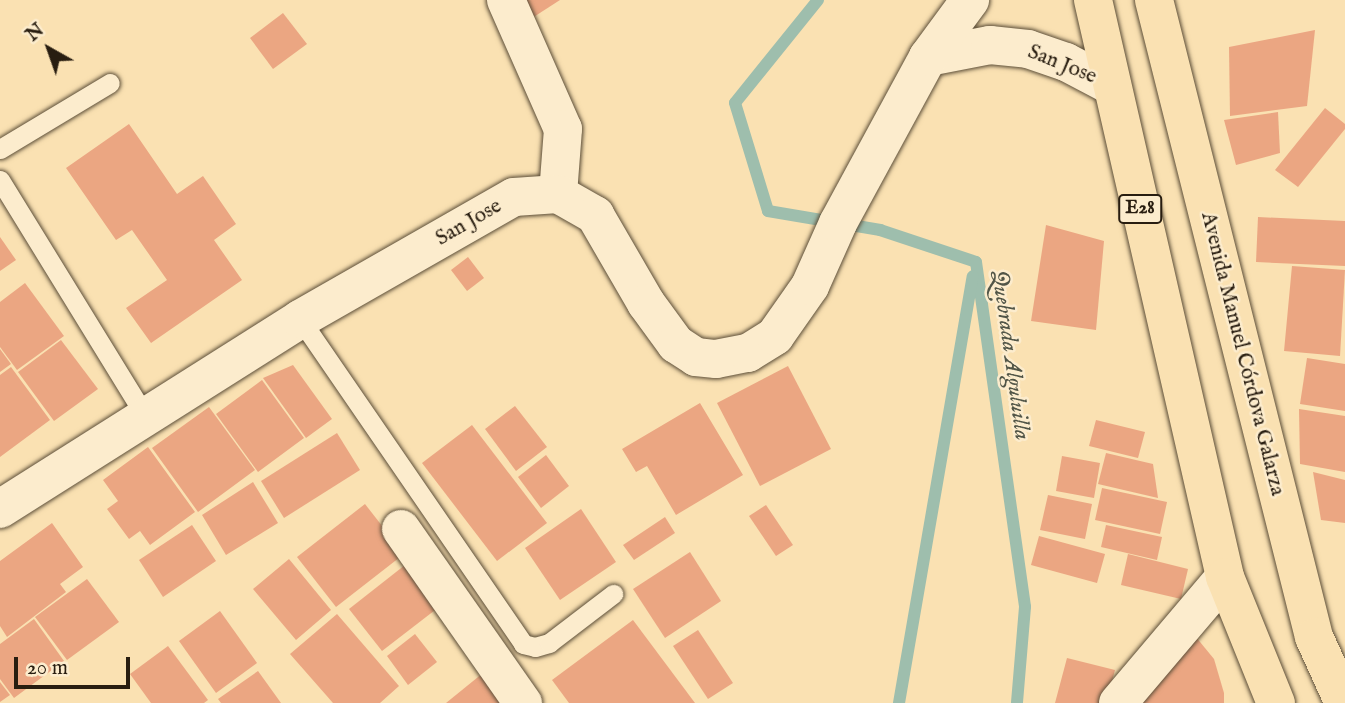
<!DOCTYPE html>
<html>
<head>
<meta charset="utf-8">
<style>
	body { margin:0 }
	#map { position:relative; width:1345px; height:703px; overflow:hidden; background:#fae1b2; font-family:"IM FELL English",serif }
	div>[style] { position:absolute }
	.stream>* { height:12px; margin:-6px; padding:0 6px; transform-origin:6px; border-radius:6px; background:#9ebead }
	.building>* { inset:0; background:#eba682 }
	.roads { filter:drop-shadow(0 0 2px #5c4e38) drop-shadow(0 0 2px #5c4e38) }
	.lane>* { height:19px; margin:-9.5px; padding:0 9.5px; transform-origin:9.5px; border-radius:9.5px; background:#fceccd }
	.street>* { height:38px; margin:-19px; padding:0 19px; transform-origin:19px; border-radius:19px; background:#fceccd }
	.primary>* { height:38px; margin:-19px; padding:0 19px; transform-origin:19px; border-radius:19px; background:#fae1b2 }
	span { translate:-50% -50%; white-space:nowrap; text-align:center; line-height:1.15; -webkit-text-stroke:5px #fceccd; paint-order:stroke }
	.shield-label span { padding:2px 5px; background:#fceccd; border:2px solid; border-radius:5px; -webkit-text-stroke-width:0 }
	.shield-label { font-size:19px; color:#281d10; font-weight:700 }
	.street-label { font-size:21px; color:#281d10 }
	.water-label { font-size:23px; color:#515547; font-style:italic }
	.north { position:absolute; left:14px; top:14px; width:70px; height:70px; -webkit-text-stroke:5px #fceccd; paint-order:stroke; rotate:320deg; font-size:19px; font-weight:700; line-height:28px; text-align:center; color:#281d10 }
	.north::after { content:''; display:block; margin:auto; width:24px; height:32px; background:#281d10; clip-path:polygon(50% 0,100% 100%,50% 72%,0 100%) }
	.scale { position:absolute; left:14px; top:657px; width:116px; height:32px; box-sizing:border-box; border:4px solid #281d10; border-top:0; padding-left:9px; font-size:21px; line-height:24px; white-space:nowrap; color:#281d10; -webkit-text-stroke:5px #fceccd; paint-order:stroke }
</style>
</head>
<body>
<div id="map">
	<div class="stream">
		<div style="left:818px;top:0;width:132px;rotate:128.9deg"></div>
		<div style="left:735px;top:103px;width:113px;rotate:73deg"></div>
		<div style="left:768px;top:211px;width:114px;rotate:9.6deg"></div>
		<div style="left:880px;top:230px;width:101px;rotate:18.4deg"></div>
		<div style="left:976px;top:262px;width:348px;rotate:81.9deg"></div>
		<div style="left:1025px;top:607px;width:96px;rotate:94.8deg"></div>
		<div style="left:899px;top:703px;width:433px;rotate:-80.2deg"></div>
	</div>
	<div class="building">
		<div style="clip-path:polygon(516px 0,560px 0,529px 20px)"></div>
		<div style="clip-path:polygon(283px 13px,307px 44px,273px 69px,250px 38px)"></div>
		<div style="clip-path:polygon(1315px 30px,1307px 106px,1230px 116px,1229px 47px)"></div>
		<div style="clip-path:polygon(1325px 108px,1345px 124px,1345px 129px,1298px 187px,1275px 170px)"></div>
		<div style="clip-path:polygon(1278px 112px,1280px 153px,1236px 165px,1224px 120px)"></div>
		<div style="clip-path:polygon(129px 124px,177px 194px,203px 176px,236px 224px,214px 240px,242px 280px,151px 343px,126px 308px,167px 280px,132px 230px,116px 240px,66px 168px)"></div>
		<div style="clip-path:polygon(1258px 217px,1345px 221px,1345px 266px,1256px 262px)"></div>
		<div style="clip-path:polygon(1046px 225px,1104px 241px,1096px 330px,1031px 321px)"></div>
		<div style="clip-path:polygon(0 237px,16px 260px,0 271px)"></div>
		<div style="clip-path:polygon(468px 257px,484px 278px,467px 291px,451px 270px)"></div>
		<div style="clip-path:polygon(1292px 266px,1345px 270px,1340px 356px,1284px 351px)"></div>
		<div style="clip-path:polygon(25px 283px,64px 336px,17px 370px,0 347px,0 302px)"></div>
		<div style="clip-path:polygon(61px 340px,98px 389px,54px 421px,18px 372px)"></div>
		<div style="clip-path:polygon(0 349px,11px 364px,0 372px)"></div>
		<div style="clip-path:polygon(1307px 358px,1345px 364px,1345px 411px,1300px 404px)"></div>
		<div style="clip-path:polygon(293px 365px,332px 419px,306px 438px,263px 378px)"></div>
		<div style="clip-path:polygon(788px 366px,831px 449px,760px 486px,717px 403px)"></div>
		<div style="clip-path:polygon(11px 367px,50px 420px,0 457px,0 375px)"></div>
		<div style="clip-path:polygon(262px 380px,304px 438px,258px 472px,216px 414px)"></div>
		<div style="clip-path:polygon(700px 403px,743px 475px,676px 515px,647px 466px,636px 472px,622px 449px)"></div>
		<div style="clip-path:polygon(515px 406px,547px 447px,516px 471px,485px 429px)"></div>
		<div style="clip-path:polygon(209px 407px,255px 470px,198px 512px,152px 448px)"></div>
		<div style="clip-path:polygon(1299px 409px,1345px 416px,1345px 472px,1300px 464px)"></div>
		<div style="clip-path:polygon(1096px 420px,1145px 432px,1138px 458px,1089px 446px)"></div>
		<div style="clip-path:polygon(472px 425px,547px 523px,497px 561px,422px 463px)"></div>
		<div style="clip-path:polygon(337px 433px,360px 470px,284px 518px,261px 481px)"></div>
		<div style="clip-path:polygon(148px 447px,195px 512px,150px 545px,140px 531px,129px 539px,107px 509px,118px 501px,103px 480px)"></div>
		<div style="clip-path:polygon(1106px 453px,1153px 464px,1158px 498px,1098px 484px)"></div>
		<div style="clip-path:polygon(546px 455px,569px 486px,541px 508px,518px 477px)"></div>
		<div style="clip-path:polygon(1062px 456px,1100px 463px,1094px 498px,1056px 491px)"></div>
		<div style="clip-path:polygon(1313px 472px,1345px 480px,1345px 523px,1321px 520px)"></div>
		<div style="clip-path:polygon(253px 482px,278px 523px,226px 555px,202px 515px)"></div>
		<div style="clip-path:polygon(1102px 488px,1167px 502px,1160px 534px,1095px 520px)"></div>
		<div style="clip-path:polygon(1048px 495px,1092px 504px,1085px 539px,1040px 530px)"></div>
		<div style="clip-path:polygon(365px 504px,404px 554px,336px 607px,297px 557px)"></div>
		<div style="clip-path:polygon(766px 505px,793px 545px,776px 556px,749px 516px)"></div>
		<div style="clip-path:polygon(581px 509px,616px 562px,560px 600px,525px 548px)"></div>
		<div style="clip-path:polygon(665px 517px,675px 533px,634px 560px,623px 545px)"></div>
		<div style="clip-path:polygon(52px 523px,83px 567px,60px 584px,66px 592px,7px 637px,0 626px,0 561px)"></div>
		<div style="clip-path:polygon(192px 525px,216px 561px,163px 597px,139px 560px)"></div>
		<div style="clip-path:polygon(1106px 525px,1162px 537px,1157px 560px,1101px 547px)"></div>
		<div style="clip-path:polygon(1039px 536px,1105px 554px,1097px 583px,1031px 565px)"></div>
		<div style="clip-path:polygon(690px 552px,721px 601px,665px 638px,633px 589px)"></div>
		<div style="clip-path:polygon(1128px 554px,1188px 569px,1181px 599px,1121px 585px)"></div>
		<div style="clip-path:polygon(289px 559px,331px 610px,296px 640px,253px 589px)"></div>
		<div style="clip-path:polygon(405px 565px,439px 607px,382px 651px,349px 609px)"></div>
		<div style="clip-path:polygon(87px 579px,119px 622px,67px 660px,35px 617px)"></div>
		<div style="clip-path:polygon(220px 611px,257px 663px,216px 693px,179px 641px)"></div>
		<div style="clip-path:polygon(337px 614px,399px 686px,380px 703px,333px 703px,290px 654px)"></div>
		<div style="clip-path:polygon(34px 619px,64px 661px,14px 698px,0 679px,0 644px)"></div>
		<div style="clip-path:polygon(633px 620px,695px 703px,569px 703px,552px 680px)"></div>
		<div style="clip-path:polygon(698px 630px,733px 683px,708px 699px,673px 646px)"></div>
		<div style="clip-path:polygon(1191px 631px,1214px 659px,1224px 693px,1224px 703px,1137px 703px)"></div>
		<div style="clip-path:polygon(415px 634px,437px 662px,408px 685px,387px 656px)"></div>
		<div style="clip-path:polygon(168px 646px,208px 700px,204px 703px,151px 703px,130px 674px)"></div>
		<div style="clip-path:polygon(1067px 658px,1115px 670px,1106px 703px,1055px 703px)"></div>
		<div style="clip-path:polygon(258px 671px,281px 703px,221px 703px,218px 699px)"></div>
		<div style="clip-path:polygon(483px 673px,507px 703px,446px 703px)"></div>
		<div style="clip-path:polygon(0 682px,10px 695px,0 702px)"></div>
	</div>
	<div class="roads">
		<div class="lane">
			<div style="left:0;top:149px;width:128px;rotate:-31deg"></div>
			<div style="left:0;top:180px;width:277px;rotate:58.4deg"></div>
			<div style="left:300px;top:319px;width:394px;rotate:55.5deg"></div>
			<div style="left:523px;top:644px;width:12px;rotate:14deg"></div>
			<div style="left:535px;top:647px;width:15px;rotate:-16deg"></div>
			<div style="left:549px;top:643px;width:81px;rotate:-37.4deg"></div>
		</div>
		<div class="street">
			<div style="left:506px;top:0;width:141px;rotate:66.2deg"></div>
			<div style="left:563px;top:129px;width:65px;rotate:94.4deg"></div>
			<div style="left:928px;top:57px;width:63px;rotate:-11deg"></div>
			<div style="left:990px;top:45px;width:38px;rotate:6deg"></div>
			<div style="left:1028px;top:49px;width:40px;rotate:18.9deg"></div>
			<div style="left:1066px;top:62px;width:52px;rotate:27.6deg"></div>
			<div style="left:0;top:509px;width:355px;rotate:-32.3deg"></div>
			<div style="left:300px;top:319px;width:246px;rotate:-29.7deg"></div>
			<div style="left:514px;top:197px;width:44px;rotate:-3.9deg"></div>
			<div style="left:558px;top:194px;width:43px;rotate:29.6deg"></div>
			<div style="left:595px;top:215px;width:102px;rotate:59.9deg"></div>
			<div style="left:646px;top:303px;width:51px;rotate:53.8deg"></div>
			<div style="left:676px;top:344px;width:24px;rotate:33deg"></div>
			<div style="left:696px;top:357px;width:20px;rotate:6deg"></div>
			<div style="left:716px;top:359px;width:33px;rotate:-11deg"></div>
			<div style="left:748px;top:353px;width:32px;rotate:-32deg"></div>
			<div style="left:775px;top:336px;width:61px;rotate:-55deg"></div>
			<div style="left:810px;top:286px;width:69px;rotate:-66deg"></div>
			<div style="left:838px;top:223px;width:189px;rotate:-61.5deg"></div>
			<div style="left:928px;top:57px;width:71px;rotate:-53.6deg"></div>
			<div style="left:401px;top:529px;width:213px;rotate:55deg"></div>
			<div style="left:1118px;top:703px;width:165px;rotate:-49.7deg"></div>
		</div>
		<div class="primary">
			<div style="left:1093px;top:0;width:592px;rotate:77.11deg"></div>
			<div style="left:1225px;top:577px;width:136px;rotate:68deg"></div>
			<div style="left:1154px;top:0;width:657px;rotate:75.9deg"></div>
			<div style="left:1314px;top:637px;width:72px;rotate:65.6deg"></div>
		</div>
	</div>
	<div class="shield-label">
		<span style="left:1140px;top:209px">E28</span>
	</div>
	<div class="street-label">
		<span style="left:1062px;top:65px;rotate:22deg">San Jose</span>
		<span style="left:469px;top:223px;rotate:-30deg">San Jose</span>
		<span style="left:1242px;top:354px;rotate:76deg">Avenida Manuel Córdova Galarza</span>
	</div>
	<div class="water-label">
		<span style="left:1010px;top:355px;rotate:82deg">Quebrada Alguluilla</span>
	</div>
	<div class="north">N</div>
	<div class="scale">20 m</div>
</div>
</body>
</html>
